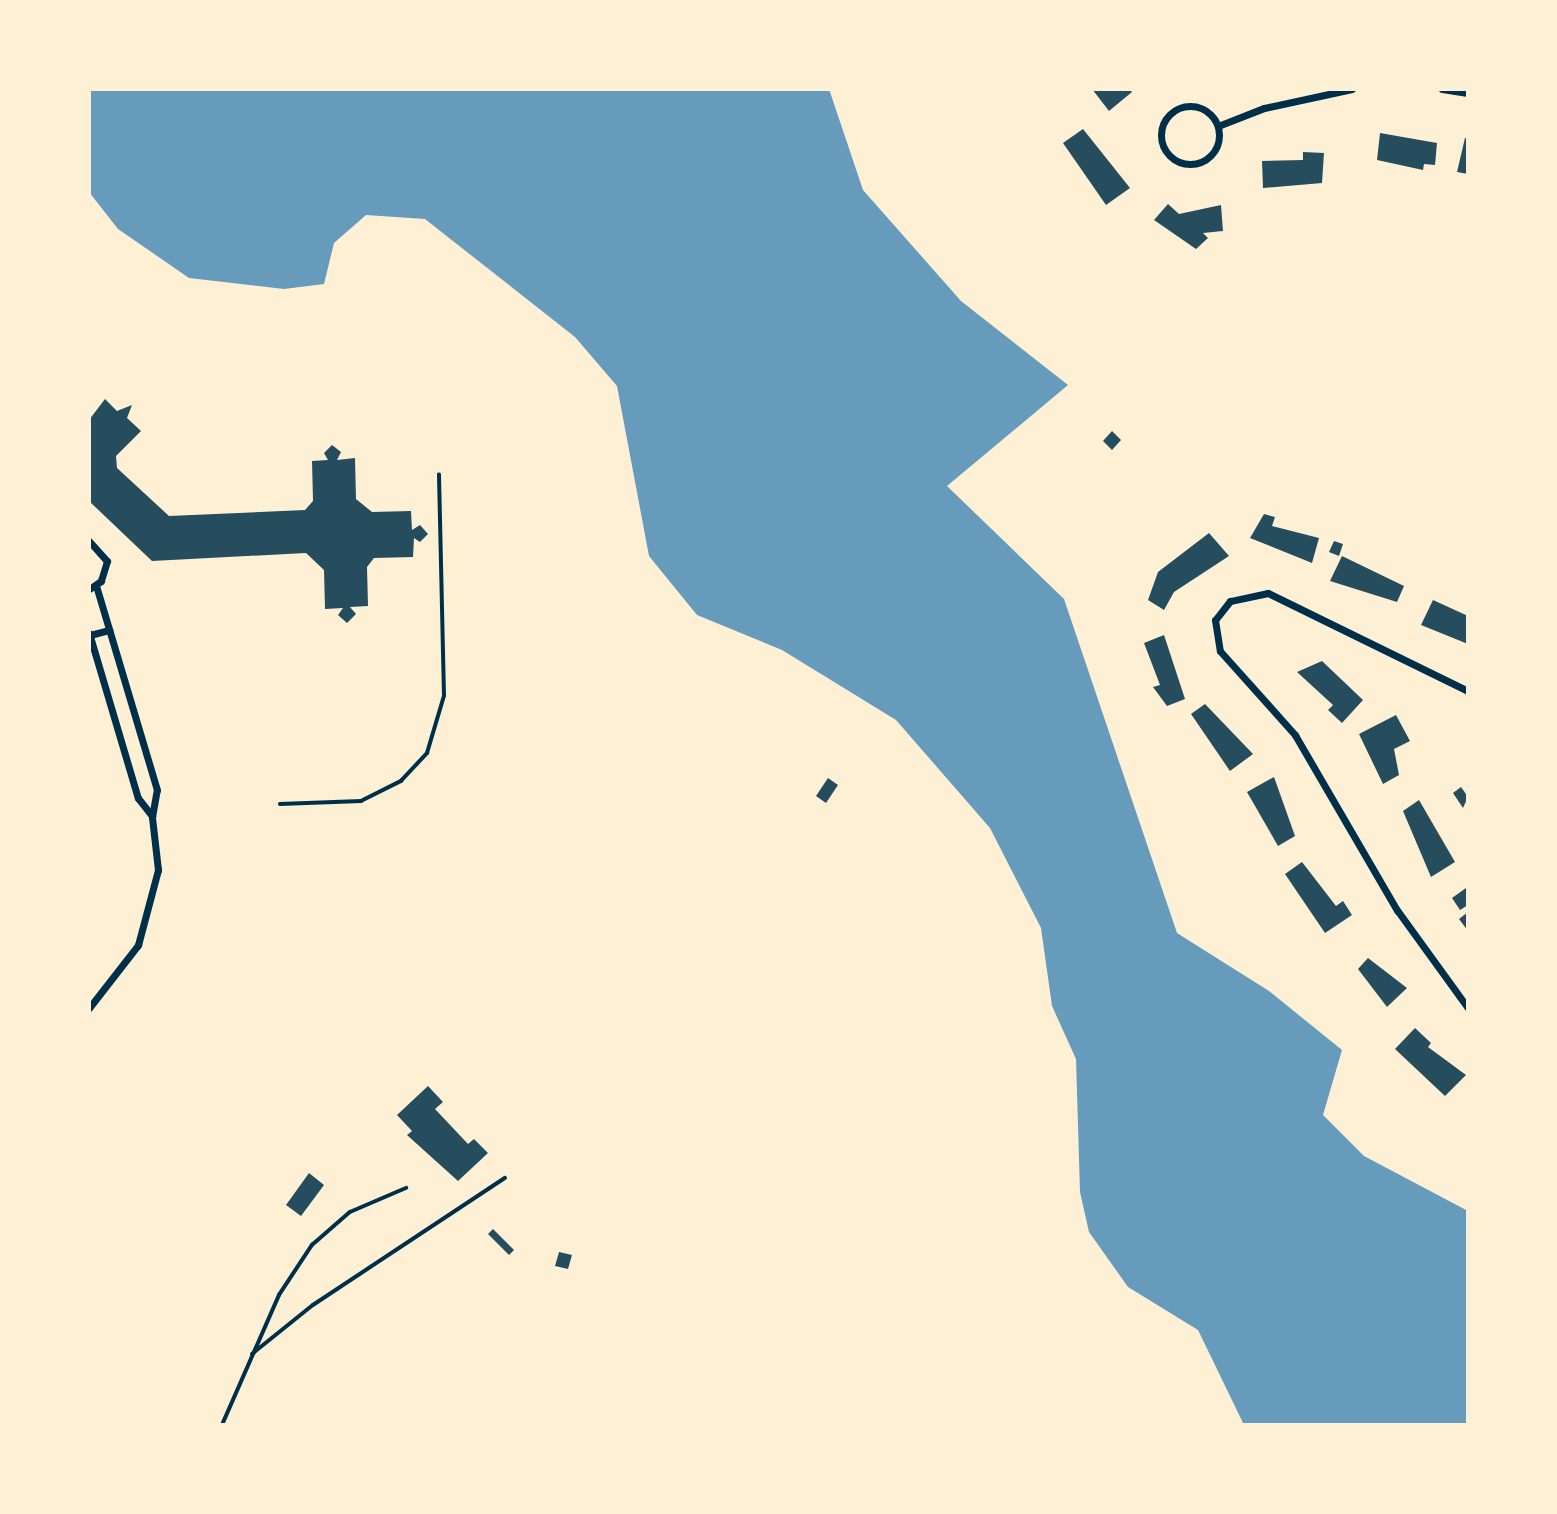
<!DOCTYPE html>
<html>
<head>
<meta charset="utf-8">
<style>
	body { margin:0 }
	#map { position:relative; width:1557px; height:1514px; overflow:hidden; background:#fdf0d5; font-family:"PT Sans Narrow",sans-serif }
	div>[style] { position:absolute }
	.water>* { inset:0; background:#669bbc }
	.building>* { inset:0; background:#264d5e }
	.service>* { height:3.5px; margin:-1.75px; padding:0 1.75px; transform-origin:1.75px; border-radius:1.75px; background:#003049 }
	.minor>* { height:7px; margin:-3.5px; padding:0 3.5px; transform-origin:3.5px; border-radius:3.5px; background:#003049 }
	.minor>.ring { margin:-3.5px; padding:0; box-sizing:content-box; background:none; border:7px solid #003049; border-radius:50% }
	span { translate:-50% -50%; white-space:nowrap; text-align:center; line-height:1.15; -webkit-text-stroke:5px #fdf0d5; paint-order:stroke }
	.frame { position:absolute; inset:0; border:91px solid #fdf0d5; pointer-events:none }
</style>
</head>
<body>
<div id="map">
	<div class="water">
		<div style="clip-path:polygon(89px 89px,829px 89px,863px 190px,961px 301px,1068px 385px,947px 486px,1064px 599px,1177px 933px,1269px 991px,1342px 1050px,1323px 1115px,1364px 1156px,1468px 1211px,1468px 1425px,1244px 1425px,1198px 1330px,1128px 1287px,1089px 1232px,1080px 1192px,1076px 1059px,1052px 1006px,1041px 928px,990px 828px,896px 720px,782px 650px,697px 615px,649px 556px,617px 386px,575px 337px,425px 219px,366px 215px,334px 243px,324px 284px,284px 289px,189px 278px,118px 229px,89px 192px)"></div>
	</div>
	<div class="building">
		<div style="clip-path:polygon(1092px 89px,1129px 89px,1132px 92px,1109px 111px)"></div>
		<div style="clip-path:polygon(1083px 129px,1130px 188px,1106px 205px,1063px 143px)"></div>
		<div style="clip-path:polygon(1380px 133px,1437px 143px,1435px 165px,1424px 164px,1423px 170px,1377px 160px)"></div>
		<div style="clip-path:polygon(1465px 138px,1468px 139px,1468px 174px,1457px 172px)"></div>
		<div style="clip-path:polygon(1303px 152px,1324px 153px,1322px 183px,1263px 188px,1262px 161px,1303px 160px)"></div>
		<div style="clip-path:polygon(1168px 204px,1179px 214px,1221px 205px,1223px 231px,1203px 233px,1208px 238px,1196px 249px,1154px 220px)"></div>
		<div style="clip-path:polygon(105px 399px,117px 411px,132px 405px,127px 418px,141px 431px,116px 456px,117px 468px,169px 516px,305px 510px,313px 501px,312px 461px,328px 460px,324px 453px,332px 445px,341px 452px,337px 460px,355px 458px,356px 499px,372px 512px,411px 511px,412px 530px,420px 525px,428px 534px,420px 542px,414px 538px,413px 557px,374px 558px,367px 567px,368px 606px,350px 607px,356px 614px,347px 623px,338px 615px,343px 608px,325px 609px,324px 570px,306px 553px,152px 561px,89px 501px,89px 420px)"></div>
		<div style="clip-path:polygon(1112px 431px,1121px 440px,1112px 450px,1103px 441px)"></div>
		<div style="clip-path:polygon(1264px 514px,1275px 517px,1272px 526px,1319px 538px,1312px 563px,1250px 538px)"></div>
		<div style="clip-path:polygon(1209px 533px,1229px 556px,1174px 592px,1164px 610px,1148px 600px,1158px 572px)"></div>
		<div style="clip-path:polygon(1334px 541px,1343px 544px,1339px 556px,1329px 552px)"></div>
		<div style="clip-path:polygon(1342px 556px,1404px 586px,1397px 602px,1330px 581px)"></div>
		<div style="clip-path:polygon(1433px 600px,1468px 616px,1468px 644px,1421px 625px)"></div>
		<div style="clip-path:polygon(1164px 635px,1185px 699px,1167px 706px,1153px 687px,1160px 685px,1144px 643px)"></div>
		<div style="clip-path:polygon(1322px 661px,1363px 700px,1342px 723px,1328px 710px,1333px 705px,1297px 672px)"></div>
		<div style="clip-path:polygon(1205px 704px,1253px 754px,1230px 771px,1191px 714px)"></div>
		<div style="clip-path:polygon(1396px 715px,1410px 741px,1394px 749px,1399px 775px,1383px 784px,1359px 734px)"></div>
		<div style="clip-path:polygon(1274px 777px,1295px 836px,1278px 846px,1247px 792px)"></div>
		<div style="clip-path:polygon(828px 778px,838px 785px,826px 803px,816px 796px)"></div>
		<div style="clip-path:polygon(1461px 787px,1468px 797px,1463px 808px,1453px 793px)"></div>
		<div style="clip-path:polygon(1419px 800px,1455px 862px,1431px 877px,1403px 811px)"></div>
		<div style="clip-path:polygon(1302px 862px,1336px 906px,1343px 901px,1352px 915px,1325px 933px,1285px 874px)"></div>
		<div style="clip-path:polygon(1466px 888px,1468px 905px,1460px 910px,1452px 898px)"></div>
		<div style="clip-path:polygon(1468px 912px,1468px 931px,1459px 919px)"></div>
		<div style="clip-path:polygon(1368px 958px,1407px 988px,1387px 1007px,1358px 969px)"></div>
		<div style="clip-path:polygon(1415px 1028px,1431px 1043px,1428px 1047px,1466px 1075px,1445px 1096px,1395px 1049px)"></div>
		<div style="clip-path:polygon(428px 1086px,443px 1102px,435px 1109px,468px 1144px,474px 1139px,488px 1153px,458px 1181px,407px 1135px,412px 1131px,397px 1115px)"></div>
		<div style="clip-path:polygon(309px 1173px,324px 1185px,301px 1216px,286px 1205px)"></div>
		<div style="clip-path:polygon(493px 1229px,514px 1250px,509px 1255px,488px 1234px)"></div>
		<div style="clip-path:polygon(559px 1252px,572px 1255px,568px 1269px,555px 1266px)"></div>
	</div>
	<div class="service">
		<div style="left:280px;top:804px;width:81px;rotate:-2.1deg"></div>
		<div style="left:361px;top:801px;width:45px;rotate:-26.6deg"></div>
		<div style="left:401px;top:781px;width:38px;rotate:-47deg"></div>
		<div style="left:427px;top:753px;width:59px;rotate:-73.4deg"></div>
		<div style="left:444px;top:696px;width:221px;rotate:-91.3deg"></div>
		<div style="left:252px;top:1354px;width:78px;rotate:-38.8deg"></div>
		<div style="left:313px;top:1305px;width:230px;rotate:-33.5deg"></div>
		<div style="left:222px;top:1425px;width:142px;rotate:-66.3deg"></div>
		<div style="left:279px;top:1295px;width:60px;rotate:-56.6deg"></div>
		<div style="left:312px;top:1245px;width:50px;rotate:-41deg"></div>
		<div style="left:350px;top:1212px;width:61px;rotate:-23.2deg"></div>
	</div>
	<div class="minor">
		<div style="left:1442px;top:89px;width:26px;rotate:9deg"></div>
		<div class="ring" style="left:1161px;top:106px;width:51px;height:51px"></div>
		<div style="left:1218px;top:126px;width:49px;rotate:-21.4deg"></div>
		<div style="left:1264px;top:108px;width:90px;rotate:-12.2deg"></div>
		<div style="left:89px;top:541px;width:27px;rotate:48deg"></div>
		<div style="left:107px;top:561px;width:21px;rotate:107deg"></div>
		<div style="left:101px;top:581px;width:14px;rotate:146deg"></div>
		<div style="left:89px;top:633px;width:172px;rotate:73.5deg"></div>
		<div style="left:138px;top:798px;width:23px;rotate:52deg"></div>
		<div style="left:90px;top:635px;width:20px;rotate:-15deg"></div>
		<div style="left:1468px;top:691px;width:223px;rotate:-153.9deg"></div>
		<div style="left:1268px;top:593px;width:39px;rotate:168deg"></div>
		<div style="left:1230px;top:601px;width:24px;rotate:128deg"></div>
		<div style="left:1215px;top:620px;width:31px;rotate:81deg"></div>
		<div style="left:1220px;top:651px;width:113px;rotate:48.2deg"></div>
		<div style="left:1295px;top:735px;width:203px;rotate:59.8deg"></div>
		<div style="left:1397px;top:910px;width:121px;rotate:54.1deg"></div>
		<div style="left:89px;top:1008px;width:80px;rotate:-52.1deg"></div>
		<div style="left:138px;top:945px;width:78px;rotate:-75.1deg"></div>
		<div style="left:158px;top:870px;width:53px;rotate:-96.5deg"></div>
		<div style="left:152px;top:817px;width:27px;rotate:-80deg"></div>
		<div style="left:157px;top:790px;width:213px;rotate:-106.6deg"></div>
	</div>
	<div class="frame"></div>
</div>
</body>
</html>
